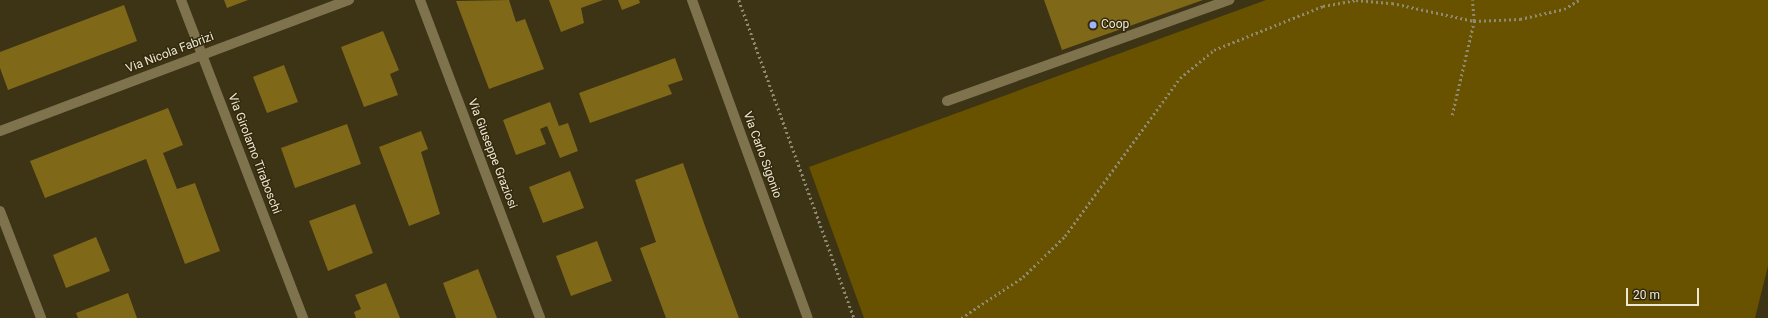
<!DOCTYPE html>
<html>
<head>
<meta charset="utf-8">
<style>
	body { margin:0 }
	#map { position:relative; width:1768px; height:318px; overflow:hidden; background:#3d3416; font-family:Roboto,sans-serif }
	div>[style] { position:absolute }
	.green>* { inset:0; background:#685200 }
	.building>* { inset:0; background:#7f6818 }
	.path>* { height:2.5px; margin-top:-1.25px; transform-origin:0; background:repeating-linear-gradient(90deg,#918a72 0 2px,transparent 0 5px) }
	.minor>* { height:10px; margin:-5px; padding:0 5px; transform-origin:5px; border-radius:5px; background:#7f734e }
	.dots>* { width:11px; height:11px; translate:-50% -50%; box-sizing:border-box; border:2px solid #33290b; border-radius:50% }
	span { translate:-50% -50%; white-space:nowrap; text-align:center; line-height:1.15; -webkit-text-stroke:3px #33290b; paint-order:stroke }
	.poi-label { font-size:12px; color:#ede7d6 }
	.left { translate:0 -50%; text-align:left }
	.street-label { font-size:12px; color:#ede7d6 }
	.scale { position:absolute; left:1626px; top:288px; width:73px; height:18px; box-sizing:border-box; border:2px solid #ede7d6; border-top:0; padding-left:5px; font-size:12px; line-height:14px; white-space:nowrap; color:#ede7d6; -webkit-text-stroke:3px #33290b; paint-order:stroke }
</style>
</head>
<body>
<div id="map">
	<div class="green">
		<div style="clip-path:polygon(1266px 0,1768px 0,1768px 266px,1755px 318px,864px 318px,809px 167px)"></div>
	</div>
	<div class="building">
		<div style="clip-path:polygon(224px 0,248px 0,227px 8px)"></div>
		<div style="clip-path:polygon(509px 0,516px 22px,525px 19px,544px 69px,489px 89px,456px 1px)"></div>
		<div style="clip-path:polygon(549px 0,603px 0,581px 8px,584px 23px,561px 32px)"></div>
		<div style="clip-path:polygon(618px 0,639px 0,640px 3px,622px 10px)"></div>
		<div style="clip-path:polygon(1044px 0,1203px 0,1062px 50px)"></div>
		<div style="clip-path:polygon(124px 5px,137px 41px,8px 90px,0 68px,0 52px)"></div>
		<div style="clip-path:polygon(383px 31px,399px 70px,390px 74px,398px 95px,364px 107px,341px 47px)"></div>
		<div style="clip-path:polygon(675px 58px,683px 80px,668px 85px,672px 94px,590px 123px,579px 93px)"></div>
		<div style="clip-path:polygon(284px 65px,298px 102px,267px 113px,253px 77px)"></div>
		<div style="clip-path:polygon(550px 102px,559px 126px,568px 123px,578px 151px,560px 158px,547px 126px,540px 129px,546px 144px,516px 155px,503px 120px)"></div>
		<div style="clip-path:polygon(168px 108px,183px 145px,163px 153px,177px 189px,195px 183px,220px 251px,185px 264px,146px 159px,45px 198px,30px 161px)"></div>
		<div style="clip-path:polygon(347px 124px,361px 164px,295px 188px,281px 148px)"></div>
		<div style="clip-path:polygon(421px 131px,428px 149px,421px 152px,440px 214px,409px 226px,379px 147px)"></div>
		<div style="clip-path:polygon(683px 163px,705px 226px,739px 318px,666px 318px,640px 248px,656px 242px,635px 180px)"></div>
		<div style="clip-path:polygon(570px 171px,584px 208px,543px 223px,529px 187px)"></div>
		<div style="clip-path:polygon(355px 204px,373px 253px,328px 271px,309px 221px)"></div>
		<div style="clip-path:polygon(96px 237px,110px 271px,66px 288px,53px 255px)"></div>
		<div style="clip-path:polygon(597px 241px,612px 281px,571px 296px,556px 256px)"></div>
		<div style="clip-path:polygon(478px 269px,497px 318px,456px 318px,443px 283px)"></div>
		<div style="clip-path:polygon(386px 283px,400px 318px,356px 318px,354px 312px,361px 309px,355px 295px)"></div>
		<div style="clip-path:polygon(128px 293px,137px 318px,78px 318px,76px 313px)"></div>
	</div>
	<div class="path">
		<div style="left:739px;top:0;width:338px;rotate:70.1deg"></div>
		<div style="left:1452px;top:115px;width:97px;rotate:-76.8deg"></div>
		<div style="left:1474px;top:21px;width:21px;rotate:-95deg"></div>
		<div style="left:961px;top:318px;width:74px;rotate:-33.5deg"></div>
		<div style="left:1023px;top:277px;width:59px;rotate:-44.3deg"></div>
		<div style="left:1065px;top:236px;width:195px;rotate:-54deg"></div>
		<div style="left:1180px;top:78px;width:44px;rotate:-39.5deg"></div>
		<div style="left:1214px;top:50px;width:118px;rotate:-22deg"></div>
		<div style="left:1323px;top:6px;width:34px;rotate:-10deg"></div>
		<div style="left:1356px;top:0;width:36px;rotate:5deg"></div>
		<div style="left:1392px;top:3px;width:84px;rotate:12.4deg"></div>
		<div style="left:1474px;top:21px;width:46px;rotate:-2.5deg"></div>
		<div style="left:1520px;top:19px;width:45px;rotate:-12.8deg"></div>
		<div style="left:1564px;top:9px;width:17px;rotate:-31deg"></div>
	</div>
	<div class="minor">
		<div style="left:181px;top:0;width:341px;rotate:69deg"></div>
		<div style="left:420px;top:0;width:340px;rotate:69.3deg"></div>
		<div style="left:692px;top:0;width:338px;rotate:70deg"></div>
		<div style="left:947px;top:101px;width:300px;rotate:-19.7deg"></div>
		<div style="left:0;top:131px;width:373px;rotate:-20.6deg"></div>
		<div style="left:0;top:211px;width:115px;rotate:69deg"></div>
	</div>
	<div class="dots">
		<div style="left:1093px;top:25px;background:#9eb3fd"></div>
	</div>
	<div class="poi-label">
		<span class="left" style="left:1101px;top:25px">Coop</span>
	</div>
	<div class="street-label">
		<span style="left:170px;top:53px;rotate:-21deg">Via Nicola Fabrizi</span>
		<span style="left:254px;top:154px;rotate:69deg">Via Girolamo Tiraboschi</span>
		<span style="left:492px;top:154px;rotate:69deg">Via Giuseppe Graziosi</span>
		<span style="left:762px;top:155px;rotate:70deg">Via Carlo Sigonio</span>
	</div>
	<div class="scale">20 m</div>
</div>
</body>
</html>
